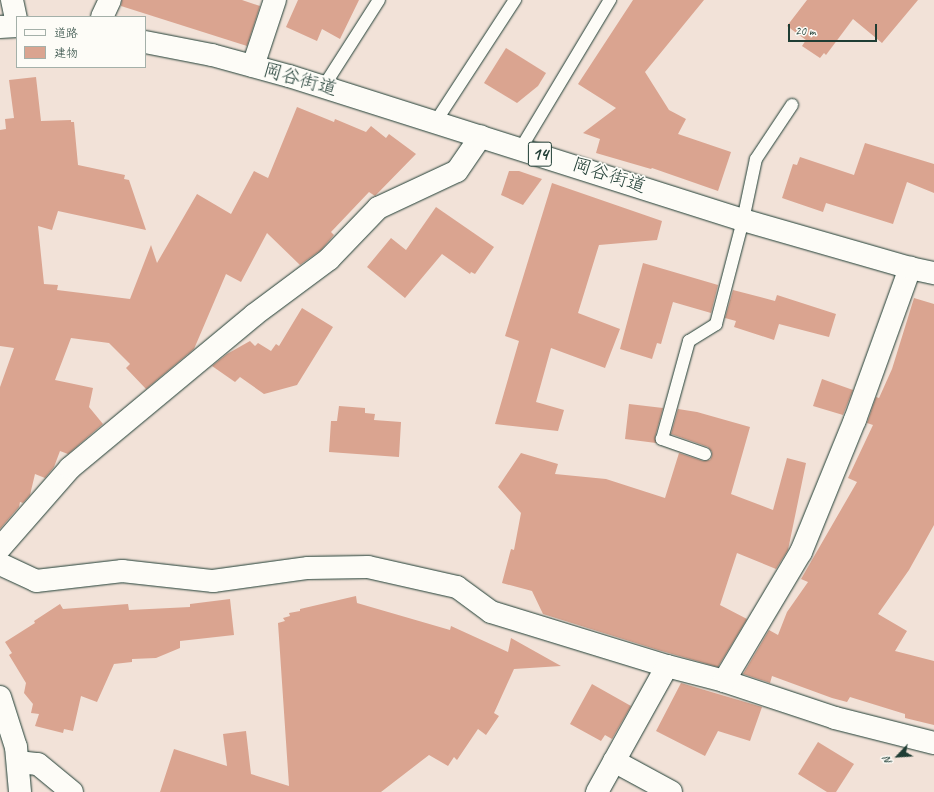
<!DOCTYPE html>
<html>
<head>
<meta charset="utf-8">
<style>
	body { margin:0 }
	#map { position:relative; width:934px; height:792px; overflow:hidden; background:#f2e2d8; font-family:Caveat,"Klee One",sans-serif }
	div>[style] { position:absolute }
	.building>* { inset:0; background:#daa490 }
	.roads { filter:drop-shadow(0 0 1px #1f3d34) drop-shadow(0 0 1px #1f3d34) }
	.lane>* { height:12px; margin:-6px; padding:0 6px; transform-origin:6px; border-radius:6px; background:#fdfcf7 }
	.street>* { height:22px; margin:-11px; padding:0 11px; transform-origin:11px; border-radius:11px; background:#fdfcf7 }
	.primary>* { height:22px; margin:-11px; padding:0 11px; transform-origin:11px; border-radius:11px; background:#fdfcf7 }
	span { translate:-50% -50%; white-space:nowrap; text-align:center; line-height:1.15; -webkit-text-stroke:3.5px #fdfcf7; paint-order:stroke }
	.shield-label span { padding:1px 3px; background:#fdfcf7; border:1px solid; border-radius:3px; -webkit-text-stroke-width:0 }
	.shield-label { font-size:18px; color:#1f3d34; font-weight:700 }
	.street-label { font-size:19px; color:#1f3d34 }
	.legend { position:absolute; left:16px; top:16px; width:130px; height:52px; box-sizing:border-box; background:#fdfcf7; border:1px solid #a4b0a9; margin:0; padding:5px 7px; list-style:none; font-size:12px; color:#1f3d34 }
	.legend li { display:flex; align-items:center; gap:8px; height:20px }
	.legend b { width:20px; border:1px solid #a4b0a9 }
	.north { position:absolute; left:878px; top:736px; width:40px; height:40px; -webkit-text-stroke:3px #fdfcf7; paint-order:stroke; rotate:245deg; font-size:11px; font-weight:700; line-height:16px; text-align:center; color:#1f3d34 }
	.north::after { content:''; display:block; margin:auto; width:14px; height:18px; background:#1f3d34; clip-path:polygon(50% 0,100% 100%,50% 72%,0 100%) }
	.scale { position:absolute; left:788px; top:24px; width:89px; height:18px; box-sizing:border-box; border:2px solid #1f3d34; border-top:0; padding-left:5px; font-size:12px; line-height:14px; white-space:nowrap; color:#1f3d34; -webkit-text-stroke:3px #fdfcf7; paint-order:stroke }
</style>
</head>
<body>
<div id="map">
	<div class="building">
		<div style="clip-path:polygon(122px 0,242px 0,260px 6px,247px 46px,121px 6px)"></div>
		<div style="clip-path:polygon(298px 0,359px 0,340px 39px,322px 29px,317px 41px,286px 27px)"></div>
		<div style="clip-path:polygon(633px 0,704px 0,645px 72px,669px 110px,686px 119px,678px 134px,731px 152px,718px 191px,652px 168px,651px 169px,596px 153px,600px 139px,583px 133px,616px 108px,578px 84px)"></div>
		<div style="clip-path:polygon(807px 0,918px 0,882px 43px,853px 19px,826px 55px,824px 53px,820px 58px,802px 46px,806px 40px,787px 26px)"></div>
		<div style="clip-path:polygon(506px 48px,546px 73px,538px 86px,517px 103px,484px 83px)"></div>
		<div style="clip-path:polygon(36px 77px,41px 121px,71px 120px,71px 122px,74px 122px,78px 165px,125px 175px,124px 179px,129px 180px,146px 230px,58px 211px,52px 230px,38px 226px,44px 284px,58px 285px,57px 290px,130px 299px,151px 245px,157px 263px,197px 194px,231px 214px,254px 171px,268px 178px,297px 107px,334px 122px,335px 119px,366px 132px,371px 126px,386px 138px,389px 134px,416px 154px,375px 196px,369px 192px,331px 232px,334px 235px,321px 250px,300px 265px,267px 233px,241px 282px,226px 274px,194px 349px,146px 389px,126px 368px,130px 364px,109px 343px,71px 338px,55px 380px,93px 388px,89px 407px,103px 424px,68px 454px,60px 451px,54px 467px,45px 478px,35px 474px,30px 495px,23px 503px,20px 502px,19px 507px,0 529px,0 387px,14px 348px,0 346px,0 130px,6px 129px,5px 119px,14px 118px,9px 80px)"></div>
		<div style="clip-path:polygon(865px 143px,934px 164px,934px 193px,907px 182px,893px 224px,826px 203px,823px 212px,782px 198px,793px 164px,797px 165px,800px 157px,854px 175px)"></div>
		<div style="clip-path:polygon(509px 171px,519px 171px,542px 179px,523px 205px,501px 195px)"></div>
		<div style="clip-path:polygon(552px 183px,662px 221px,657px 240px,599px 245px,578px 313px,620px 329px,605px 368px,551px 348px,536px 402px,564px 410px,558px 431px,495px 424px,519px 341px,505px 336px)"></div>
		<div style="clip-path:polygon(436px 207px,494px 247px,475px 274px,471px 272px,470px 274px,442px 254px,405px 298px,367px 267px,391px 238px,406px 250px)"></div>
		<div style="clip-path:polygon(643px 263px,718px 285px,711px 313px,673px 302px,661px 344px,657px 343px,652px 359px,620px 349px)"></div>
		<div style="clip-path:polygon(733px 290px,775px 301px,777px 295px,836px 314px,829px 337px,779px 324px,774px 340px,734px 327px,736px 321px,725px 318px)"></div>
		<div style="clip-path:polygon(914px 298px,934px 304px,934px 525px,909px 570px,878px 614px,907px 631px,895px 651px,934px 661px,934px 725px,905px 718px,905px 714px,850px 697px,847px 702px,832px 698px,772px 676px,770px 683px,743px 674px,769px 630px,778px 635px,787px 612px,808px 582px,801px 579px,857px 482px,848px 478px,873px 425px,867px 423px,876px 397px,879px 398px,892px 369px)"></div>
		<div style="clip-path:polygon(302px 308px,333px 327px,297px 385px,264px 394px,240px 377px,235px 382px,212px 366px,227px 354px,250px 341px,255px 346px,258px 343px,271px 351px,276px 344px,279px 346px)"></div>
		<div style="clip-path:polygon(822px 379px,853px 390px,843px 415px,813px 406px)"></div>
		<div style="clip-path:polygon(629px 404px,663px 408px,655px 437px,656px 443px,625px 439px)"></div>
		<div style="clip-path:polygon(339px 406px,365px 408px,365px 413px,375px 414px,374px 420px,401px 422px,399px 457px,329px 452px,331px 421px,337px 421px)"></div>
		<div style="clip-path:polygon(678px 409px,697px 412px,750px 427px,731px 494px,773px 510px,787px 458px,806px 463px,788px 550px,776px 569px,737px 553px,720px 605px,747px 619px,718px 667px,658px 650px,543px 614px,532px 591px,502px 583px,511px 549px,514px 550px,521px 513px,498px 487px,521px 453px,558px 464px,555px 474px,606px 479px,665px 498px,679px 453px,703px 461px,710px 460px,712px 456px,712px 452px,708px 447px,671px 434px)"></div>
		<div style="clip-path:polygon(356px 596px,357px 603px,450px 630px,451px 626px,508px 652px,511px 638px,561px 666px,514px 669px,494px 713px,499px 716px,486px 735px,478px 729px,457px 760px,454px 757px,448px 766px,429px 755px,381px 792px,160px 792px,174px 749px,227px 766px,223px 734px,246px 731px,251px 774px,289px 786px,278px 623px,285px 621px,283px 618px,290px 616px,289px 613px,300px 611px,300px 609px)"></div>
		<div style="clip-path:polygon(230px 599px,234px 635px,180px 641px,180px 648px,156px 658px,132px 659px,132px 662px,114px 664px,97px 702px,81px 696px,73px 731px,64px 729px,63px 733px,35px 726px,39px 714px,31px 713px,33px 704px,24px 693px,26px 683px,9px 655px,12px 653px,5px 642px,35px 623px,34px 621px,60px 604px,63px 609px,128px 604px,129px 610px,190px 607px,190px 604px)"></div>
		<div style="clip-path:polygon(681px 683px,762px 707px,750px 741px,718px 731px,705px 756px,656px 731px)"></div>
		<div style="clip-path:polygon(592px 684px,631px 706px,612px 739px,605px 735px,601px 741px,570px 724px)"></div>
		<div style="clip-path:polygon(818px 742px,854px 764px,836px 792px,827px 792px,798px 774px)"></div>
	</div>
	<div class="roads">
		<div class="lane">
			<div style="left:324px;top:86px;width:102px;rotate:-57.4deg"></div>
			<div style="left:436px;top:121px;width:145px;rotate:-56.9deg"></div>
			<div style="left:521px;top:148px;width:173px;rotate:-59deg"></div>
			<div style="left:705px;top:454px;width:46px;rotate:-160.8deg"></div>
			<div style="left:662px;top:439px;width:102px;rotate:-74.6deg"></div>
			<div style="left:689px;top:341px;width:32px;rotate:-32deg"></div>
			<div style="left:716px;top:324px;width:107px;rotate:-75.4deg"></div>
			<div style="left:743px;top:220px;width:62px;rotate:-78deg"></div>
			<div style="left:756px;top:159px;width:65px;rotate:-56.3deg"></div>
		</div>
		<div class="street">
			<div style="left:12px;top:0;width:24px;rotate:78deg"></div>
			<div style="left:102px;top:17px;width:19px;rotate:-65deg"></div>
			<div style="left:253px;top:66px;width:70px;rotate:-71.6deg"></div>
			<div style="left:0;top:548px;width:106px;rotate:-48.8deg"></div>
			<div style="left:70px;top:468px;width:239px;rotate:-39.7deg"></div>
			<div style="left:254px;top:315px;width:94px;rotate:-36.7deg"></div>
			<div style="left:329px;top:259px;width:71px;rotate:-46.1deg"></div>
			<div style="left:378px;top:208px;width:87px;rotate:-25.1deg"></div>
			<div style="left:457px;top:171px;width:42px;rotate:-55.6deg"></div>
			<div style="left:0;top:564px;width:40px;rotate:25deg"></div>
			<div style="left:36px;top:581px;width:87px;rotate:-6.6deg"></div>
			<div style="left:122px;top:571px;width:92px;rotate:6.3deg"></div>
			<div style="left:213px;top:581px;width:96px;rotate:-7.8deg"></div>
			<div style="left:308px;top:568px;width:60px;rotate:-1deg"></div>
			<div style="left:368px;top:567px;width:91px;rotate:12.7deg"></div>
			<div style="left:457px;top:587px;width:42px;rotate:36.3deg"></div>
			<div style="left:491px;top:612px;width:184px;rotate:17.1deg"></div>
			<div style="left:667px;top:666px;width:59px;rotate:14.7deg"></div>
			<div style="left:724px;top:681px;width:117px;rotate:18.4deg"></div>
			<div style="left:835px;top:718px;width:102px;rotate:14.2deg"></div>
			<div style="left:724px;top:681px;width:150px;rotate:-59.2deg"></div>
			<div style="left:801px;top:552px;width:143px;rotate:-67.8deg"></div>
			<div style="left:855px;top:420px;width:162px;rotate:-70.1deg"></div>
			<div style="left:0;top:697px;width:52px;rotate:72.3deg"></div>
			<div style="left:16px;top:747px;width:45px;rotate:84.9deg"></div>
			<div style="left:614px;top:761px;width:65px;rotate:28.5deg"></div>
			<div style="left:18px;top:762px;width:20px;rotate:6deg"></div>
			<div style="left:38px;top:764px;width:44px;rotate:39.5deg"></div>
			<div style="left:597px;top:792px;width:144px;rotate:-60.9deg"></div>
		</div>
		<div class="primary">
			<div style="left:0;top:27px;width:17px;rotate:-3deg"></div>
			<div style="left:145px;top:42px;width:68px;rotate:11deg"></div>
			<div style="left:212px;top:55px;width:80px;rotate:15.3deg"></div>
			<div style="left:289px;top:76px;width:476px;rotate:17.6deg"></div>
			<div style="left:743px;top:220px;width:174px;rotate:16deg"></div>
			<div style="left:910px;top:268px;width:25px;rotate:12deg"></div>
		</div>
	</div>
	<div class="shield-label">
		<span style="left:540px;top:154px">14</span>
	</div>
	<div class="street-label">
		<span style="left:300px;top:80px;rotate:16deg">岡谷街道</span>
		<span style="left:609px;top:176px;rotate:18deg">岡谷街道</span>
	</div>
	<ul class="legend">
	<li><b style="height:5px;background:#fdfcf7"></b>道路</li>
	<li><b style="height:11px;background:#daa490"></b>建物</li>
	</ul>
	<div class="north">N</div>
	<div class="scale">20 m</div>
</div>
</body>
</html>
